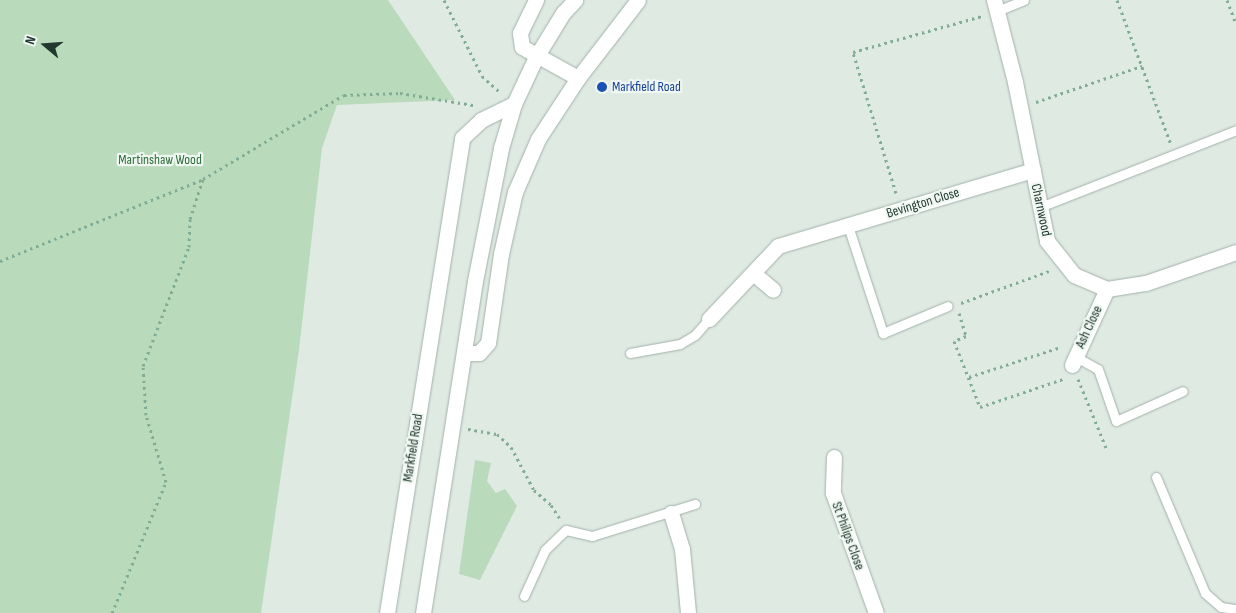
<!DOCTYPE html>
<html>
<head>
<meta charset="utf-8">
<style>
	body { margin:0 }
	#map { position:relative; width:1236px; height:613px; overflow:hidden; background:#dfeae3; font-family:"Sofia Sans Condensed",sans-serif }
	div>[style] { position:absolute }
	.green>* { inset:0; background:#b9dbbc }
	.path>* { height:3px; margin-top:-1.5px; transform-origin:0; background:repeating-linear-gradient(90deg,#81ad97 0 2.5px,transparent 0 6.5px) }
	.roads { filter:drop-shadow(0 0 1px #a2b1a9) drop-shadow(0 0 1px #a2b1a9) }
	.lane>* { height:9px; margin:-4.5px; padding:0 4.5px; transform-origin:4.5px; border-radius:4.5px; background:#fff }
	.street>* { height:15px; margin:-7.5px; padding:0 7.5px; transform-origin:7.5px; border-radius:7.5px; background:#fff }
	.secondary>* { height:15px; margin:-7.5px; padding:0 7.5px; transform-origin:7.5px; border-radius:7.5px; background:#fff }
	.dots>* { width:14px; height:14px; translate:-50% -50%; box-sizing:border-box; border:2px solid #f0f7f2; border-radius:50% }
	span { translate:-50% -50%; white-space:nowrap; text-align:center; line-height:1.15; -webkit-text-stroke:4.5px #f0f7f2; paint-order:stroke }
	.transit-label { font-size:14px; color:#164399 }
	.left { translate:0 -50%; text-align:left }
	.park-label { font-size:14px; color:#2d6f3a }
	.street-label { font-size:14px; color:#21392f }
	.north { position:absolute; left:20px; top:20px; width:50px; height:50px; -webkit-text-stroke:4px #f0f7f2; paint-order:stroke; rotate:288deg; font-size:14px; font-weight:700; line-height:20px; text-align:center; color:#21392f }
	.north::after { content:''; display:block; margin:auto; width:18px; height:22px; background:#21392f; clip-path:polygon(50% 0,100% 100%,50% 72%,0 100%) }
</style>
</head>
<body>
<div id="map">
	<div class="green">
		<div style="clip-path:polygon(0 0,388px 0,455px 100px,337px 105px,322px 148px,299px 350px,261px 613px,0 613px)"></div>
		<div style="clip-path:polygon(475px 460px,491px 463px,487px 481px,496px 493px,505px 489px,517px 506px,480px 580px,459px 574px)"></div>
	</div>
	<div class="path">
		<div style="left:444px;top:0;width:85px;rotate:63.4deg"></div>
		<div style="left:482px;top:76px;width:24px;rotate:42deg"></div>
		<div style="left:1117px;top:0;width:152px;rotate:69.5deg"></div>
		<div style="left:1227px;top:0;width:25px;rotate:69deg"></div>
		<div style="left:1036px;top:102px;width:112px;rotate:-18.8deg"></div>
		<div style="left:896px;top:193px;width:147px;rotate:-107deg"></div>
		<div style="left:853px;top:52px;width:134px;rotate:-15.6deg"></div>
		<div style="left:0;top:261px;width:218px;rotate:-21.9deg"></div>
		<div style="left:961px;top:303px;width:94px;rotate:-20deg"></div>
		<div style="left:959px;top:313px;width:24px;rotate:73deg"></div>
		<div style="left:966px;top:336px;width:13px;rotate:157deg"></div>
		<div style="left:954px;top:341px;width:71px;rotate:68.5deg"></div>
		<div style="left:980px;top:407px;width:88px;rotate:-18.6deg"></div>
		<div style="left:969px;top:377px;width:97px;rotate:-18.1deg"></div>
		<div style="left:1078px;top:379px;width:77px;rotate:67.8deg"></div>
		<div style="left:468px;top:429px;width:29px;rotate:10deg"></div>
		<div style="left:497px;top:434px;width:19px;rotate:43deg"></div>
		<div style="left:511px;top:447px;width:49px;rotate:61.9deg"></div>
		<div style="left:534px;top:490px;width:23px;rotate:41deg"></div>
		<div style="left:551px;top:505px;width:17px;rotate:57deg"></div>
		<div style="left:112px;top:613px;width:142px;rotate:-67.6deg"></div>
		<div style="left:166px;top:482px;width:70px;rotate:-106.6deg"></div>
		<div style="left:146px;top:415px;width:49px;rotate:-93.5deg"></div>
		<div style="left:143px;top:366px;width:128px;rotate:-68.9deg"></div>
		<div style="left:189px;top:247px;width:28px;rotate:-88deg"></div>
		<div style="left:190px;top:219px;width:42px;rotate:-72deg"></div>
		<div style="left:203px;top:179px;width:164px;rotate:-30.8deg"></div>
		<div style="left:344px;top:95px;width:56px;rotate:-2deg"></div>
		<div style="left:400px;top:93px;width:74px;rotate:9.3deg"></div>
	</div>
	<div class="roads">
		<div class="lane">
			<div style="left:997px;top:11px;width:29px;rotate:-22deg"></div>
			<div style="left:1040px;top:207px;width:211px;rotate:-21.4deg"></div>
			<div style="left:848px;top:226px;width:113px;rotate:71.9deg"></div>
			<div style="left:883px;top:333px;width:70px;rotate:-22.6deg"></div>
			<div style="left:630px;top:353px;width:51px;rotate:-10.2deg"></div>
			<div style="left:680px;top:344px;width:17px;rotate:-31deg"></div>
			<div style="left:695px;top:335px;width:21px;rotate:-49deg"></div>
			<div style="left:1076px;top:357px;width:25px;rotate:29deg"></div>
			<div style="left:1098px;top:369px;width:55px;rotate:70.9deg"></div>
			<div style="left:1116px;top:421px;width:73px;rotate:-24.1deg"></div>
			<div style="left:1156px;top:477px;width:126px;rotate:67.1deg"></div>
			<div style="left:1205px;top:593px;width:21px;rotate:41deg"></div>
			<div style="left:1221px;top:607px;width:15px;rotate:8deg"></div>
			<div style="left:524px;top:596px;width:51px;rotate:-65.5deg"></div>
			<div style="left:545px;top:550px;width:29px;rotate:-44deg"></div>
			<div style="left:566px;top:530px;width:27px;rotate:13deg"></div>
			<div style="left:592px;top:536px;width:108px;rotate:-17.3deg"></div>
		</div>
		<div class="street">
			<div style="left:536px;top:0;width:37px;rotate:116deg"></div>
			<div style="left:520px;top:33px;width:14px;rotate:82deg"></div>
			<div style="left:522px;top:47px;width:64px;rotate:29deg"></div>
			<div style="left:994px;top:0;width:85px;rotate:75.6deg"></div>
			<div style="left:1015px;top:82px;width:162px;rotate:78.6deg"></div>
			<div style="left:1047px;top:241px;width:43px;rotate:51.5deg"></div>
			<div style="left:1074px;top:275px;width:36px;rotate:23deg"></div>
			<div style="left:1107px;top:289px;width:39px;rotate:-9deg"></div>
			<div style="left:1146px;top:283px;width:95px;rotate:-19deg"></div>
			<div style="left:753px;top:273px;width:26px;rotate:40deg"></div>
			<div style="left:709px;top:319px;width:100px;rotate:-46.6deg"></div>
			<div style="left:778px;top:246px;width:266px;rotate:-16.6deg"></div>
			<div style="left:465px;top:353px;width:14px"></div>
			<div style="left:479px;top:353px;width:13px;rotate:-48deg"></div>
			<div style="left:488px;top:343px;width:90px;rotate:-81.7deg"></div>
			<div style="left:501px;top:254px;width:64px;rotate:-77.3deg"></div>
			<div style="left:515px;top:192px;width:58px;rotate:-66.5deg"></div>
			<div style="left:538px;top:139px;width:73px;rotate:-56.7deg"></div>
			<div style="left:578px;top:78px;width:98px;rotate:-52.4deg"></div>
			<div style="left:1072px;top:365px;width:84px;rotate:-65.3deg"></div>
			<div style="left:834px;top:457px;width:36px;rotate:92deg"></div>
			<div style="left:833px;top:493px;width:127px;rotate:70.3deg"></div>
			<div style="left:671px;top:513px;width:38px;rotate:73deg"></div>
			<div style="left:682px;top:549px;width:64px;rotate:84.6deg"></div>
			<div style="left:387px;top:613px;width:481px;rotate:-81deg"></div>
			<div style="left:462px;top:138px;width:26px;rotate:-43deg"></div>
			<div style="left:481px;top:120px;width:37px;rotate:-26deg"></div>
		</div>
		<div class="secondary">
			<div style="left:423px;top:613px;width:336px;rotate:-81.1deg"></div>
			<div style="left:475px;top:281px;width:136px;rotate:-78.9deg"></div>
			<div style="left:501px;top:148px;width:46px;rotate:-73.5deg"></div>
			<div style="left:514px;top:104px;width:52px;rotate:-64.9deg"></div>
			<div style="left:536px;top:57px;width:52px;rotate:-58.5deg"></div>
			<div style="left:563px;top:13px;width:18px;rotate:-47deg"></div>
		</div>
	</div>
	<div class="dots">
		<div style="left:602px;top:87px;background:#1a4fb4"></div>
	</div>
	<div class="transit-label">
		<span class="left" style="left:612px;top:87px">Markfield Road</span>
	</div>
	<div class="park-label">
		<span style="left:160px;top:160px">Martinshaw Wood</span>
	</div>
	<div class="street-label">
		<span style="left:923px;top:203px;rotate:-17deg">Bevington Close</span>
		<span style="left:1041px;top:210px;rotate:78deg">Charnwood</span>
		<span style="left:1089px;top:327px;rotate:-65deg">Ash Close</span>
		<span style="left:413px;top:448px;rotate:-81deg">Markfield Road</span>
		<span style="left:848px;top:536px;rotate:70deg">St Philips Close</span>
	</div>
	<div class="north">N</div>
</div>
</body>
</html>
